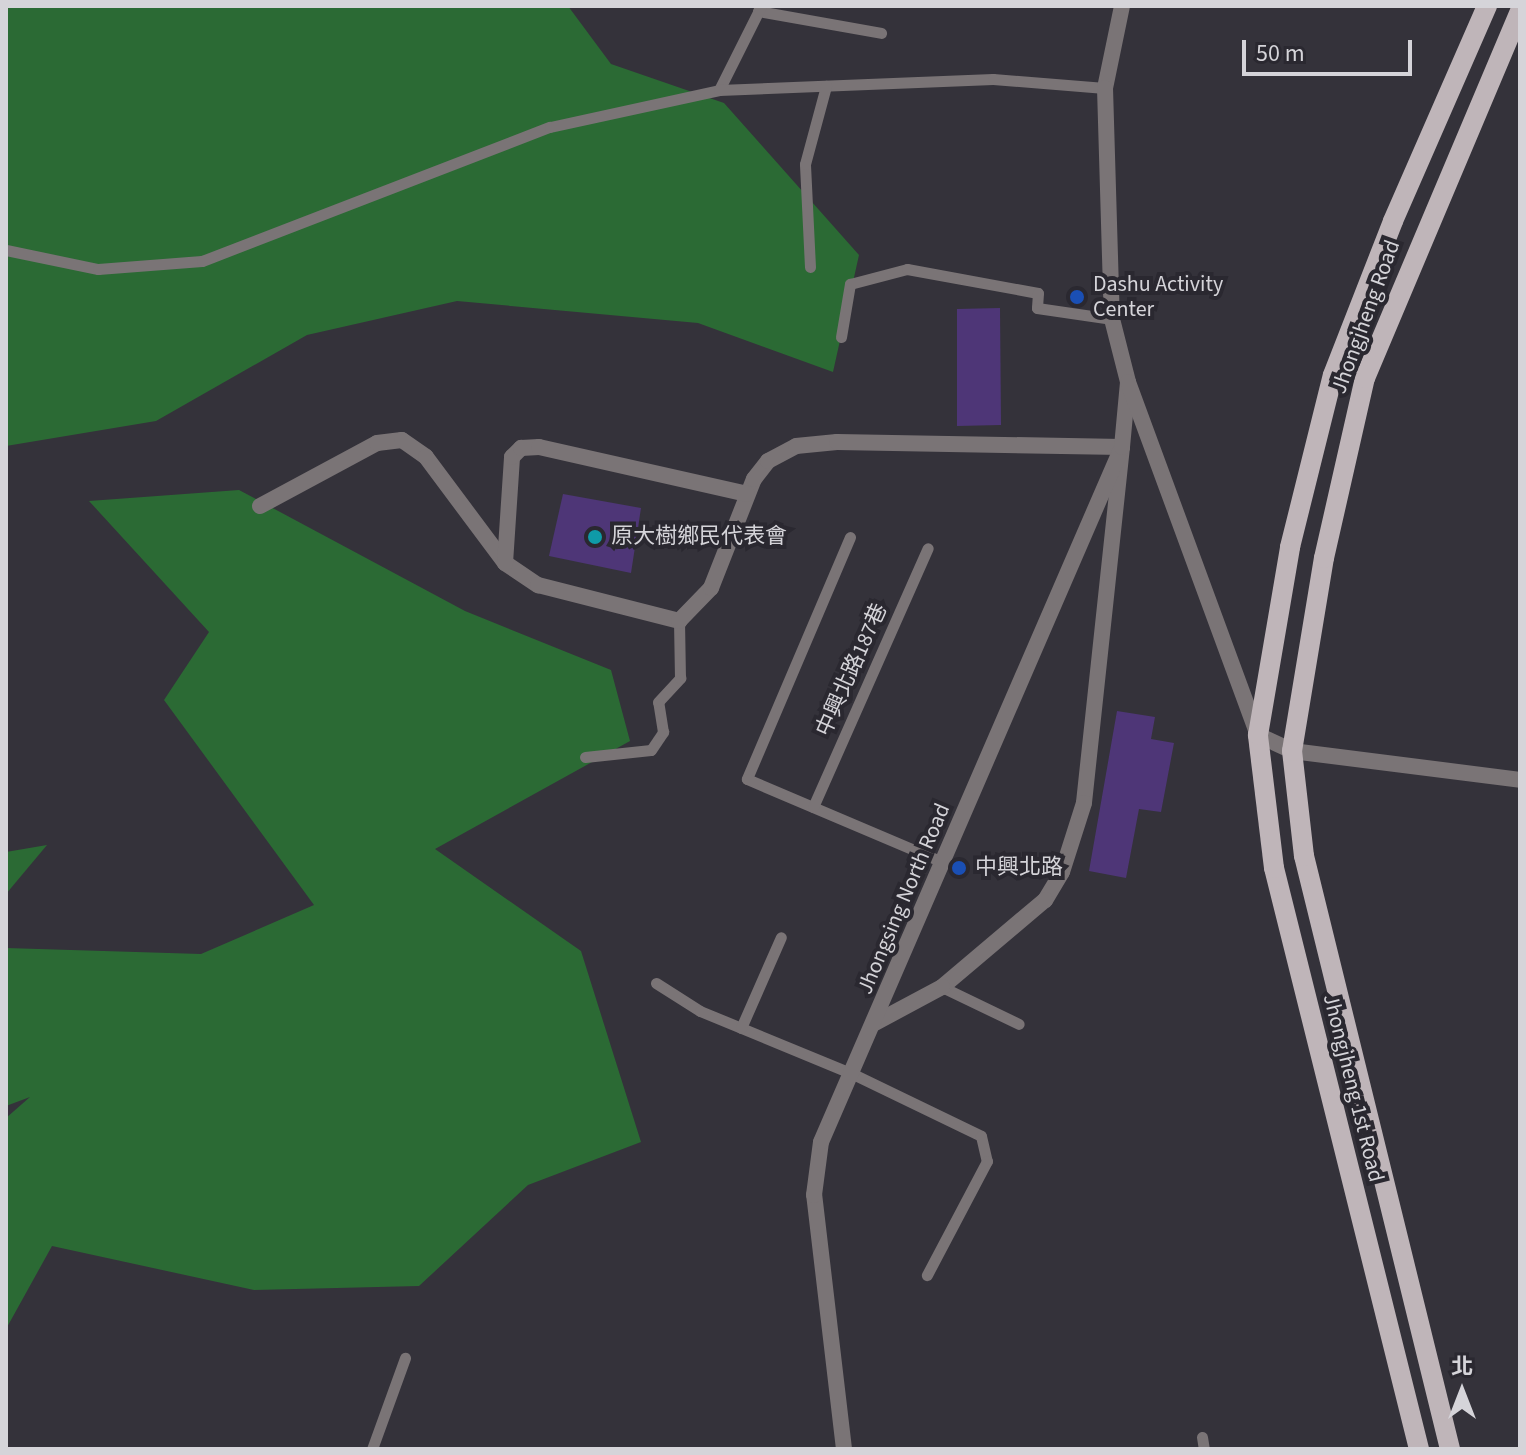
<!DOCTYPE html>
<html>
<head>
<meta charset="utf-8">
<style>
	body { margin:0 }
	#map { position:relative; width:1526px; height:1455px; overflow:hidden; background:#34323a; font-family:"Source Sans 3","Noto Sans TC",sans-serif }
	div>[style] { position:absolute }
	.green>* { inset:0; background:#2b6a34 }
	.building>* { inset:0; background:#4e3677 }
	.service>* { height:11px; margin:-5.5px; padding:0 5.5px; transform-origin:5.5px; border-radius:5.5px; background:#7a7476 }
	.minor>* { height:16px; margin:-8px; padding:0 8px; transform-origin:8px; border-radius:8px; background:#7a7476 }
	.tertiary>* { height:16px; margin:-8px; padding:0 8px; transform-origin:8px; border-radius:8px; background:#7a7476 }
	.primary>* { height:20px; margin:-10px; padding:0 10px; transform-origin:10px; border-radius:10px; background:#bfb5b9 }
	.dots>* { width:22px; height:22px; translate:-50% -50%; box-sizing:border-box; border:4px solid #2a2830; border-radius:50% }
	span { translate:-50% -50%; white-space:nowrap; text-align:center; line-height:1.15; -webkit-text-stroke:8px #2a2830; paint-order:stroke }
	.poi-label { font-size:22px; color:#d5d4d9 }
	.left { translate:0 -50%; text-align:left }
	.street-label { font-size:22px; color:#d5d4d9 }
	.frame { position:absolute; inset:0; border:8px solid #d5d4d9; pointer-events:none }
	.north { position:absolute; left:1422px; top:1351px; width:80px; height:80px; -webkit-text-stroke:6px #2a2830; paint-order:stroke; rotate:0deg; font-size:22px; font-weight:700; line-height:32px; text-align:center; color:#d5d4d9 }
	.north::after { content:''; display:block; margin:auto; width:28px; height:36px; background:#d5d4d9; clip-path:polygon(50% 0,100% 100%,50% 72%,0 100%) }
	.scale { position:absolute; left:1242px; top:40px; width:170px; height:36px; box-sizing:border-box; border:4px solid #d5d4d9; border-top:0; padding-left:10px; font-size:24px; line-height:28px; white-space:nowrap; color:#d5d4d9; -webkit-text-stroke:6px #2a2830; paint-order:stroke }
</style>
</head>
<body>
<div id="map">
	<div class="green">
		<div style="clip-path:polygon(6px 6px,568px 6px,611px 64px,724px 103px,859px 255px,833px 372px,698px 323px,457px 301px,307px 335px,156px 421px,6px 446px)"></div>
		<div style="clip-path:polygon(239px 490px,465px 611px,611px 670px,630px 741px,435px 849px,581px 951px,641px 1142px,528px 1185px,419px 1286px,254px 1290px,52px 1246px,6px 1329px,6px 1118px,30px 1097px,6px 1106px,6px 948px,201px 954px,314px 905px,164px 700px,209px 632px,89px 501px)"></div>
		<div style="clip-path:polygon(47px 845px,6px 894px,6px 852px)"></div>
	</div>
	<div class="building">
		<div style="clip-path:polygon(1000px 308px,1001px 425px,957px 426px,957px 309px)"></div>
		<div style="clip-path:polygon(563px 494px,641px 508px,631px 573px,549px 556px)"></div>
		<div style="clip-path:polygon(1117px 711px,1155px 717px,1151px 739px,1174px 743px,1161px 812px,1139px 809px,1126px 878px,1089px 871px)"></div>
	</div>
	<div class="service">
		<div style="left:758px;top:11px;width:125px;rotate:10.1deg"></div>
		<div style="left:719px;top:90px;width:92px;rotate:-63.4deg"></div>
		<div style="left:6px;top:250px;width:94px;rotate:11.7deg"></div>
		<div style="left:98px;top:269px;width:104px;rotate:-4.4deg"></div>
		<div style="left:202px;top:261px;width:373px;rotate:-21.1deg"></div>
		<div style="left:550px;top:127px;width:173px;rotate:-12.3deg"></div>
		<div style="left:719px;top:90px;width:274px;rotate:-2.3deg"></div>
		<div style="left:993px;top:79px;width:112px;rotate:4.6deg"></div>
		<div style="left:810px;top:267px;width:103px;rotate:-92.8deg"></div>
		<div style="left:805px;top:164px;width:81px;rotate:-74.9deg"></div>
		<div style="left:841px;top:337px;width:54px;rotate:-80.4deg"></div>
		<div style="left:850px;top:284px;width:59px;rotate:-14.7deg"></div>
		<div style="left:907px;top:269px;width:133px;rotate:10.4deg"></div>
		<div style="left:1038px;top:293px;width:15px;rotate:94deg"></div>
		<div style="left:1037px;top:308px;width:76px;rotate:8.3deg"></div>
		<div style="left:850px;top:537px;width:263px;rotate:113.1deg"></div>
		<div style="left:747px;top:779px;width:213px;rotate:23deg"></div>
		<div style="left:585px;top:757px;width:66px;rotate:-6.1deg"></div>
		<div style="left:651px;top:750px;width:22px;rotate:-56deg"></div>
		<div style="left:663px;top:732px;width:30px;rotate:-99deg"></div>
		<div style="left:658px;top:702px;width:33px;rotate:-47deg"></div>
		<div style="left:680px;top:678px;width:57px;rotate:-91deg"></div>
		<div style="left:813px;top:807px;width:283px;rotate:-66.1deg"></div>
		<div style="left:656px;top:983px;width:52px;rotate:32.5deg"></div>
		<div style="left:700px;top:1011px;width:165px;rotate:22.4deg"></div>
		<div style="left:853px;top:1074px;width:142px;rotate:25.8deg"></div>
		<div style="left:981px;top:1136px;width:26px;rotate:77deg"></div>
		<div style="left:987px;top:1161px;width:129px;rotate:117.8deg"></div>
		<div style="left:942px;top:987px;width:85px;rotate:25.7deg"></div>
		<div style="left:741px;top:1028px;width:99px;rotate:-66.3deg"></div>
		<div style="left:1202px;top:1437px;width:12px;rotate:81deg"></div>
		<div style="left:372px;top:1449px;width:97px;rotate:-70.1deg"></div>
	</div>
	<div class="minor">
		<div style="left:260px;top:506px;width:133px;rotate:-28.3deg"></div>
		<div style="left:377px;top:443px;width:25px;rotate:-7deg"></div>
		<div style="left:402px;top:440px;width:29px;rotate:35deg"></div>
		<div style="left:426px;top:457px;width:132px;rotate:53.3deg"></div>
		<div style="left:505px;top:563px;width:40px;rotate:34deg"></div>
		<div style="left:538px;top:585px;width:146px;rotate:14.3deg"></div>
		<div style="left:679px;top:621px;width:46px;rotate:-45.9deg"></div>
		<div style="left:711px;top:588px;width:117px;rotate:-68.5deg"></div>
		<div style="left:754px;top:479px;width:23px;rotate:-52deg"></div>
		<div style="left:768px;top:461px;width:32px;rotate:-28deg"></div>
		<div style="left:796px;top:446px;width:41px;rotate:-5.6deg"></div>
		<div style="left:837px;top:442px;width:285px;rotate:1deg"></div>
		<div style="left:1122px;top:447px;width:358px;rotate:96.1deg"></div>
		<div style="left:1084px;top:803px;width:72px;rotate:107.7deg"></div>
		<div style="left:1062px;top:872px;width:33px;rotate:121deg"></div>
		<div style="left:1045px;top:900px;width:135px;rotate:139.8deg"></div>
		<div style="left:942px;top:987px;width:76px;rotate:151.8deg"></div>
		<div style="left:505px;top:563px;width:106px;rotate:-86.2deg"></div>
		<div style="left:512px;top:457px;width:13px;rotate:-45deg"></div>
		<div style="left:521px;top:448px;width:18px;rotate:-3deg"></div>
		<div style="left:539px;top:447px;width:213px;rotate:12.7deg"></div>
		<div style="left:1292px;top:751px;width:230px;rotate:7.2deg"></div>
		<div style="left:844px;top:1449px;width:256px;rotate:-96.7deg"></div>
		<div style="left:814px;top:1195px;width:53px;rotate:-82.5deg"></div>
		<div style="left:821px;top:1142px;width:757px;rotate:-66.58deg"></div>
		<div style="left:1122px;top:447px;width:65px;rotate:-84.7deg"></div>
	</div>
	<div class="tertiary">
		<div style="left:1122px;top:6px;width:84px;rotate:101.7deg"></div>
		<div style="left:1105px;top:88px;width:231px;rotate:88.3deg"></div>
		<div style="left:1112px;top:319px;width:65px;rotate:75.7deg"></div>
		<div style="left:1128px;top:382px;width:376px;rotate:69.8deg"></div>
		<div style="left:1258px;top:735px;width:38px;rotate:25deg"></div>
	</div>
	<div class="primary">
		<div style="left:1419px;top:1449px;width:599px;rotate:-104.01deg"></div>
		<div style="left:1274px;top:868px;width:134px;rotate:-96.9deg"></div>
		<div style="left:1258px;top:735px;width:191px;rotate:-80.3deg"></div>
		<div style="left:1290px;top:547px;width:177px;rotate:-76deg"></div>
		<div style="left:1333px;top:375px;width:165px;rotate:-68.7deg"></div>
		<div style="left:1393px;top:221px;width:235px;rotate:-66.4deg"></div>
		<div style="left:1450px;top:1449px;width:611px;rotate:-103.83deg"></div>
		<div style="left:1304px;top:856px;width:106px;rotate:-96.5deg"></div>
		<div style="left:1292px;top:751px;width:196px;rotate:-80.6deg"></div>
		<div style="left:1324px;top:558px;width:185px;rotate:-77.2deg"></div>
		<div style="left:1365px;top:378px;width:398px;rotate:-67.1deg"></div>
	</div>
	<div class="dots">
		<div style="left:1077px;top:297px;background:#1a4fb4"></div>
		<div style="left:595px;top:537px;background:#0f9aa8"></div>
		<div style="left:959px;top:868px;background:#1a4fb4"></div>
	</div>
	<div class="poi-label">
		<span class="left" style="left:1093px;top:297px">Dashu Activity<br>Center</span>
		<span class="left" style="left:611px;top:537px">原大樹鄉民代表會</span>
		<span class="left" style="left:975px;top:868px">中興北路</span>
	</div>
	<div class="street-label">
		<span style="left:1366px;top:317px;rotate:-70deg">Jhongjheng Road</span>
		<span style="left:852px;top:670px;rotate:-66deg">中興北路187巷</span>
		<span style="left:904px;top:899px;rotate:-67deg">Jhongsing North Road</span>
		<span style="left:1353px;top:1088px;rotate:76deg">Jhongjheng 1st Road</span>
	</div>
	<div class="frame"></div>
	<div class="north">北</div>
	<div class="scale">50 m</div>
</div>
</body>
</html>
